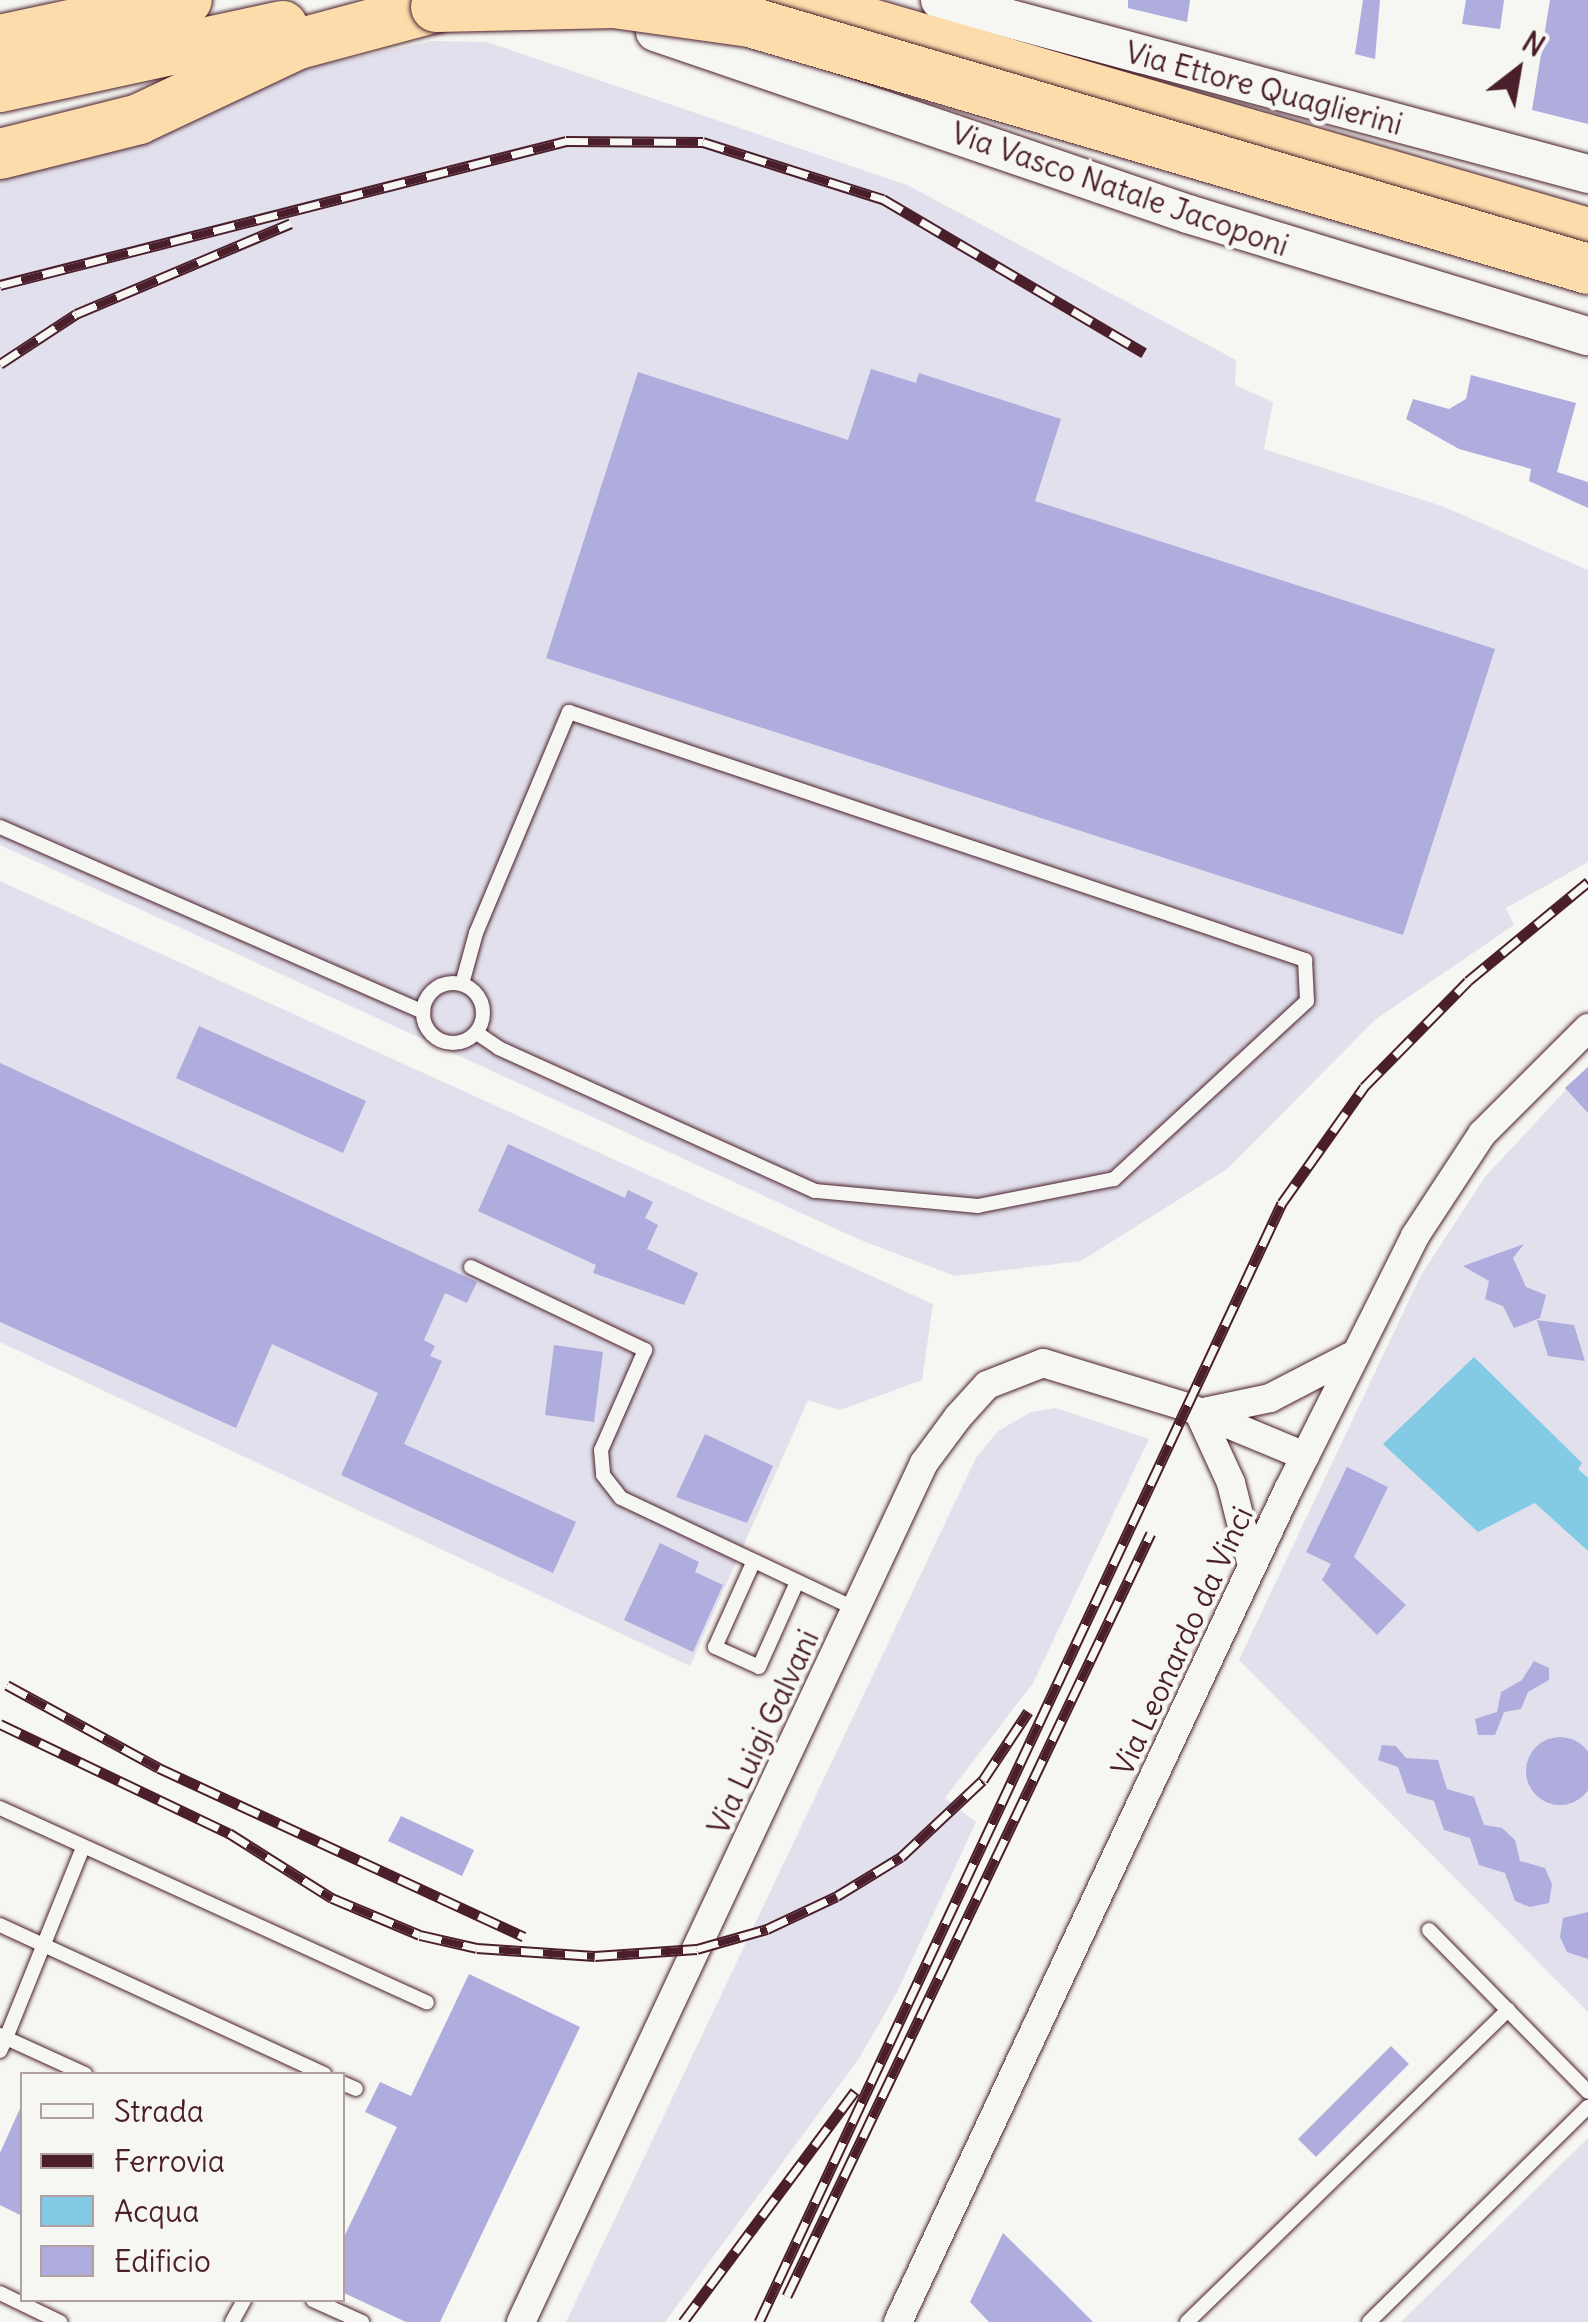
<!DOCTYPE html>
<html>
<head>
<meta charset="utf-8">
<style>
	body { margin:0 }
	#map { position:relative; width:1588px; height:2322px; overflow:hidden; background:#f6f6f2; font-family:Delius,sans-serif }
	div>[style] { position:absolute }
	.built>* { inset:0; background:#e1e0ec }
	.water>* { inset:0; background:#83cae4 }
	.building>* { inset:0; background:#afacde }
	.round { border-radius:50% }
	.roads { filter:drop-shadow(0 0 2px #4a1f2b) drop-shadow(0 0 2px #4a1f2b) }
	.lane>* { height:14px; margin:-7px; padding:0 7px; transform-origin:7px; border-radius:7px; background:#f6f6f2 }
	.lane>.ring { margin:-7px; padding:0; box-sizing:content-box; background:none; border:14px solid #f6f6f2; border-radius:50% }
	.street>* { height:28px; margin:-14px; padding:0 14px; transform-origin:14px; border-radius:14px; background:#f6f6f2 }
	.secondary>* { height:38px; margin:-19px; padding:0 19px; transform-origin:19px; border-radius:19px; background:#f6f6f2 }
	.highway>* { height:50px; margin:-25px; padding:0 25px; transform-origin:25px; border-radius:25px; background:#fddcac }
	.rail>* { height:11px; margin-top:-5.5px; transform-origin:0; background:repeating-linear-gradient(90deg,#f6f6f2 0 22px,#4a1f2b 0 44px); box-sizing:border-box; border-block:2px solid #4a1f2b }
	.bridges { filter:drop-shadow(0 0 2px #4a1f2b) drop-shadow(0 0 2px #4a1f2b) }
	.highway-bridge>* { height:50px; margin:-25px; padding:0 25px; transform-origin:25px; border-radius:25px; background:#fddcac }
	span { translate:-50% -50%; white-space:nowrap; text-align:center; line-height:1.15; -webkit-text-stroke:9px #f6f6f2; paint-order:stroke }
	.street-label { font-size:30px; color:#4a1f2b }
	.legend { position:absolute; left:20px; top:2072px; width:325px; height:230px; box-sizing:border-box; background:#f6f6f2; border:2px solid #b1a0a2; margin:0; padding:12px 18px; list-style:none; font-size:30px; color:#4a1f2b }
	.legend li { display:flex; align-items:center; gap:20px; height:50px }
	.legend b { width:50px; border:2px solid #b1a0a2 }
	.north { position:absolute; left:1468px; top:20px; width:100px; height:100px; -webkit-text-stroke:8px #f6f6f2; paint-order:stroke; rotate:31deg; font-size:28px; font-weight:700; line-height:40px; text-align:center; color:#4a1f2b }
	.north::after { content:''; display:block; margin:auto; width:35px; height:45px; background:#4a1f2b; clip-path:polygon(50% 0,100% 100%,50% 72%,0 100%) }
</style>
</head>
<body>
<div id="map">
	<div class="built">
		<div style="clip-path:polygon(432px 41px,487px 42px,907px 185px,1236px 360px,1235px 385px,1273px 402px,1264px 449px,1442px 506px,1588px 570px,1588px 862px,1506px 908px,1514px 925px,1376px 1019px,1227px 1169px,1081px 1261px,955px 1276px,858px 1239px,0 845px,0 176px,127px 148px,288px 72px)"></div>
		<div style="clip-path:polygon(0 881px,933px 1304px,922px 1380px,840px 1410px,808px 1400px,690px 1666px,0 1342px)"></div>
		<div style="clip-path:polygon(1588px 1066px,1588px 2012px,1239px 1660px,1421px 1275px,1485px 1177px)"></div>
		<div style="clip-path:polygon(1056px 1408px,1149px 1439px,1033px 1683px,945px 1798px,976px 1822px,897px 1992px,860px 2057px,665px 2322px,566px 2322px,976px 1458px,998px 1431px,1031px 1412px)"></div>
		<div style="clip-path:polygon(1588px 2138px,1588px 2322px,1401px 2322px)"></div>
	</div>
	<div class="water">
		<div style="clip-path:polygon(1474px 1357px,1582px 1463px,1578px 1469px,1588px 1478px,1588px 1551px,1535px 1503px,1478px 1532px,1383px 1444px)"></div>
	</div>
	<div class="building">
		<div style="clip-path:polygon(1128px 0,1190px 0,1187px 22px,1128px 8px)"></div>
		<div style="clip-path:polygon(1363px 0,1380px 0,1375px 59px,1355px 54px)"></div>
		<div style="clip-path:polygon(1466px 0,1504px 0,1500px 29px,1462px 24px)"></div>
		<div style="clip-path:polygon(1550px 0,1588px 0,1588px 124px,1532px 110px)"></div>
		<div style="clip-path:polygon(871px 369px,916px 383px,919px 373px,1061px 419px,1035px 501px,1495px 649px,1403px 935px,546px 658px,638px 372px,848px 440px)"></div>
		<div style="clip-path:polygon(1471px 375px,1576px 403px,1557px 472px,1588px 482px,1588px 508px,1529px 481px,1531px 469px,1459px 449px,1406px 419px,1413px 399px,1449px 409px,1466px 399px)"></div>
		<div style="clip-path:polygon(199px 1026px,366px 1101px,343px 1153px,176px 1078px)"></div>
		<div style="clip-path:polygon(0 1063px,477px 1282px,467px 1303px,445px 1293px,424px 1340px,435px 1346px,430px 1356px,442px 1361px,404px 1444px,576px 1522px,553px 1573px,341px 1475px,378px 1393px,272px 1344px,236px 1428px,0 1322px)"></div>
		<div style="clip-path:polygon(1588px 1067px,1588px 1113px,1565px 1088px)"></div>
		<div style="clip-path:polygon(508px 1144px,625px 1198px,628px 1190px,653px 1202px,645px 1218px,658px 1225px,647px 1249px,698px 1273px,684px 1305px,593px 1273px,596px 1265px,478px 1211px)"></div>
		<div style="clip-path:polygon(1524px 1244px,1513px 1258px,1526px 1287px,1546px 1295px,1540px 1318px,1514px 1328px,1503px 1306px,1485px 1299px,1489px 1281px,1463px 1266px)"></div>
		<div style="clip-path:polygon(1537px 1320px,1574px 1325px,1585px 1361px,1548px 1356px)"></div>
		<div style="clip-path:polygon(554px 1345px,603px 1352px,594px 1422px,545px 1415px)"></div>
		<div style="clip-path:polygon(705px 1434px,773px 1466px,747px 1523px,676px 1497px)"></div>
		<div style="clip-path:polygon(1347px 1467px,1388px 1487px,1354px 1557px,1406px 1605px,1377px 1635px,1322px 1580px,1331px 1564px,1306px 1552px)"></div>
		<div style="clip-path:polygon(660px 1543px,699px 1562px,695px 1572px,723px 1585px,693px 1652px,624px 1620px)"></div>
		<div style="clip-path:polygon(1534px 1661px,1549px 1668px,1549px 1680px,1528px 1692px,1521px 1709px,1504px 1712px,1495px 1735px,1478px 1735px,1475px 1719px,1497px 1712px,1501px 1692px,1522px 1680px)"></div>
		<div class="round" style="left:1526px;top:1737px;width:68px;height:68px"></div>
		<div style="clip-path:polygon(1382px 1745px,1396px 1746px,1406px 1758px,1438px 1760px,1447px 1789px,1474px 1797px,1484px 1825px,1502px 1828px,1515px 1840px,1520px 1861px,1545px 1868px,1552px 1884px,1549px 1903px,1530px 1907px,1515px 1901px,1505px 1873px,1479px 1865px,1470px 1838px,1444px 1830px,1434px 1801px,1407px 1793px,1398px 1767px,1378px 1760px)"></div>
		<div style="clip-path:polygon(401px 1816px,474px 1850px,462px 1876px,388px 1841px)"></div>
		<div style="clip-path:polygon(1588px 1912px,1588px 1959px,1567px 1952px,1560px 1937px,1563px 1918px)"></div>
		<div style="clip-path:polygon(469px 1974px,580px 2027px,440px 2322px,406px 2322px,342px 2292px,342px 2241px,397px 2127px,365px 2112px,380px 2082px,411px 2096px)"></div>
		<div style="clip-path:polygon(1391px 2046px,1409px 2064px,1316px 2157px,1298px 2139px)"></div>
		<div style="clip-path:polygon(22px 2104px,22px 2216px,0 2205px,0 2153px)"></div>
		<div style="clip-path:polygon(1003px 2233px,1054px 2283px,1093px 2322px,989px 2322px,970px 2302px)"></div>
	</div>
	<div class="roads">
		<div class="lane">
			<div style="left:0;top:827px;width:462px;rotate:23.6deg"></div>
			<div class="ring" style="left:423px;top:983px;width:46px;height:46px"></div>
			<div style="left:462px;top:984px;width:53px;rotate:-74.6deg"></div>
			<div style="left:476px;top:933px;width:240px;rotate:-67.2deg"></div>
			<div style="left:569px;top:712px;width:777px;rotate:18.62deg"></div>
			<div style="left:1305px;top:960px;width:41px;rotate:87.2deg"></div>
			<div style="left:1307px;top:1001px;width:263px;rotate:137.3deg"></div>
			<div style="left:1114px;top:1179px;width:139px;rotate:168.8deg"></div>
			<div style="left:978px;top:1206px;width:164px;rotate:-174.7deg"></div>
			<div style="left:815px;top:1191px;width:347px;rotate:-155.7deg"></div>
			<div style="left:499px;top:1048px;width:27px;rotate:-146deg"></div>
			<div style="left:471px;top:1267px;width:193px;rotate:25.5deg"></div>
			<div style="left:645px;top:1350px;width:109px;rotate:113.7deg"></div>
			<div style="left:601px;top:1450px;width:25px;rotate:85deg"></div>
			<div style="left:603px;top:1475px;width:29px;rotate:52deg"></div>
			<div style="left:621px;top:1498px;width:260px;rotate:25.3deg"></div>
			<div style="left:753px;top:1563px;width:92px;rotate:114.3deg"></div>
			<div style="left:715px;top:1647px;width:48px;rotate:24.4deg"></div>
			<div style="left:759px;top:1667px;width:93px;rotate:-65.9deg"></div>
			<div style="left:0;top:1808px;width:469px;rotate:24.5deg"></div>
			<div style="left:0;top:1925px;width:357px;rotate:24.7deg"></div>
			<div style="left:1429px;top:1930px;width:227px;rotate:45.5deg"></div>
			<div style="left:0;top:2035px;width:7px;rotate:27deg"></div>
			<div style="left:6px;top:2038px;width:206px;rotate:-68deg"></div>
			<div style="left:0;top:2051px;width:14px;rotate:-65deg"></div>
			<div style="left:6px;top:2038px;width:87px;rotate:24.5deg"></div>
			<div style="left:342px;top:2083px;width:15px;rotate:23deg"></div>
			<div style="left:0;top:2293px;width:67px;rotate:25.8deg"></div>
			<div style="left:313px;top:2300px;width:54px;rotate:24.2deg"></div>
			<div style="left:232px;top:2322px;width:25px;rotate:-61deg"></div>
			<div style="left:1187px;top:2322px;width:448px;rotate:-44.2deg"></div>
			<div style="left:1369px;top:2322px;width:307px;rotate:-44.5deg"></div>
		</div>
		<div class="street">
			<div style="left:1199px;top:1413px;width:73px;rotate:-11.9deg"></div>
			<div style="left:1270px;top:1398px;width:91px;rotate:-27.4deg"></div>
			<div style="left:1199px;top:1413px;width:77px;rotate:65.4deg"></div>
			<div style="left:1231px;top:1483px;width:86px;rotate:75.8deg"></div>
			<div style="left:521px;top:2322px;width:949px;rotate:-64.87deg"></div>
			<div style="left:924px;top:1463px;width:57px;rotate:-53.5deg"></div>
			<div style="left:958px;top:1417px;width:43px;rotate:-47.8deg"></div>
			<div style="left:987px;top:1385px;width:60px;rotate:-21.4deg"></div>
			<div style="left:1043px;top:1363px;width:151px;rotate:17deg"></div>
			<div style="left:1187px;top:1407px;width:128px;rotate:22.6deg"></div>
			<div style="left:898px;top:2322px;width:919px;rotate:-64.89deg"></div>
			<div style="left:1288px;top:1490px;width:284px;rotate:-63.4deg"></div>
			<div style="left:1415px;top:1236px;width:122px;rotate:-56.7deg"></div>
			<div style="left:1482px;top:1134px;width:150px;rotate:-45deg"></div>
		</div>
		<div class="secondary">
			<div style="left:940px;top:0;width:671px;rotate:15.03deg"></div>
			<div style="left:655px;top:32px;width:563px;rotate:18.85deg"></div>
			<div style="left:1188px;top:214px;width:418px;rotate:17deg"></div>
		</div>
		<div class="highway">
			<div style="left:789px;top:0;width:832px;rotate:16.26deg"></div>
			<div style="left:0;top:40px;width:191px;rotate:-12.1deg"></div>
			<div style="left:0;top:87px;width:289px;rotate:-12.2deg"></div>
			<div style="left:0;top:154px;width:143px;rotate:-14.1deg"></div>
			<div style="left:139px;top:119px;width:176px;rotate:-25.3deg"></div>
			<div style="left:298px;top:44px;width:143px;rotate:-15deg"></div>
		</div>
	</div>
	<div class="rail">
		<div style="left:0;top:285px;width:584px;rotate:-14.27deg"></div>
		<div style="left:566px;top:141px;width:137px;rotate:0.4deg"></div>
		<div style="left:703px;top:142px;width:189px;rotate:17.6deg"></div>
		<div style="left:883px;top:199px;width:303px;rotate:30.5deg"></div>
		<div style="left:0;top:364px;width:91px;rotate:-33.3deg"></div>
		<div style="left:76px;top:314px;width:233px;rotate:-22.9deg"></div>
		<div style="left:7px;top:1685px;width:173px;rotate:28.6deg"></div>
		<div style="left:159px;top:1768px;width:402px;rotate:24.8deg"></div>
		<div style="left:0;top:1724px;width:254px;rotate:25.5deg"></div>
		<div style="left:229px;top:1833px;width:122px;rotate:32.3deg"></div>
		<div style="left:332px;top:1898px;width:95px;rotate:22.8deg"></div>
		<div style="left:420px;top:1935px;width:58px;rotate:12.8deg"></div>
		<div style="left:477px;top:1948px;width:118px;rotate:3.9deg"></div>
		<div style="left:595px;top:1956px;width:102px;rotate:-3.9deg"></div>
		<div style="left:697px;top:1949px;width:73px;rotate:-15.9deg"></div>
		<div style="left:767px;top:1929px;width:77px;rotate:-25.2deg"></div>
		<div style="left:837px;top:1896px;width:75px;rotate:-31.4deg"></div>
		<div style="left:901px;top:1857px;width:112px;rotate:-43.2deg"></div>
		<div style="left:983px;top:1780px;width:82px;rotate:-56.5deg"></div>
		<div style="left:787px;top:2296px;width:845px;rotate:-64.5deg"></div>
		<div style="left:683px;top:2322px;width:288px;rotate:-53.3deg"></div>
		<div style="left:759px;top:2322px;width:1235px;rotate:-64.95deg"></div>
		<div style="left:1282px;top:1203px;width:142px;rotate:-54.7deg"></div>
		<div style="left:1364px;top:1087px;width:148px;rotate:-45.5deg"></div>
		<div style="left:1468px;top:981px;width:156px;rotate:-39.5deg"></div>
	</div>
	<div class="bridges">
		<div class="highway-bridge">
			<div style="left:436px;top:7px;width:178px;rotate:-1.3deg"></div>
			<div style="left:614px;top:3px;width:137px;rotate:8deg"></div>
			<div style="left:750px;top:22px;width:874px;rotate:16.42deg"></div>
		</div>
	</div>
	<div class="street-label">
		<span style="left:1264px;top:88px;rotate:15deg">Via Ettore Quaglierini</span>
		<span style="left:1120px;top:189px;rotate:19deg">Via Vasco Natale Jacoponi</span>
		<span style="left:1182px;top:1641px;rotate:-65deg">Via Leonardo da Vinci</span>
		<span style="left:763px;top:1732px;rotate:-65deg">Via Luigi Galvani</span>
	</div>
	<ul class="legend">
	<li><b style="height:12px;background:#f6f6f2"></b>Strada</li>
	<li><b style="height:12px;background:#4a1f2b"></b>Ferrovia</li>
	<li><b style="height:28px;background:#83cae4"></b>Acqua</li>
	<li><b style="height:28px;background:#afacde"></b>Edificio</li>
	</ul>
	<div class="north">N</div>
</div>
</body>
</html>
